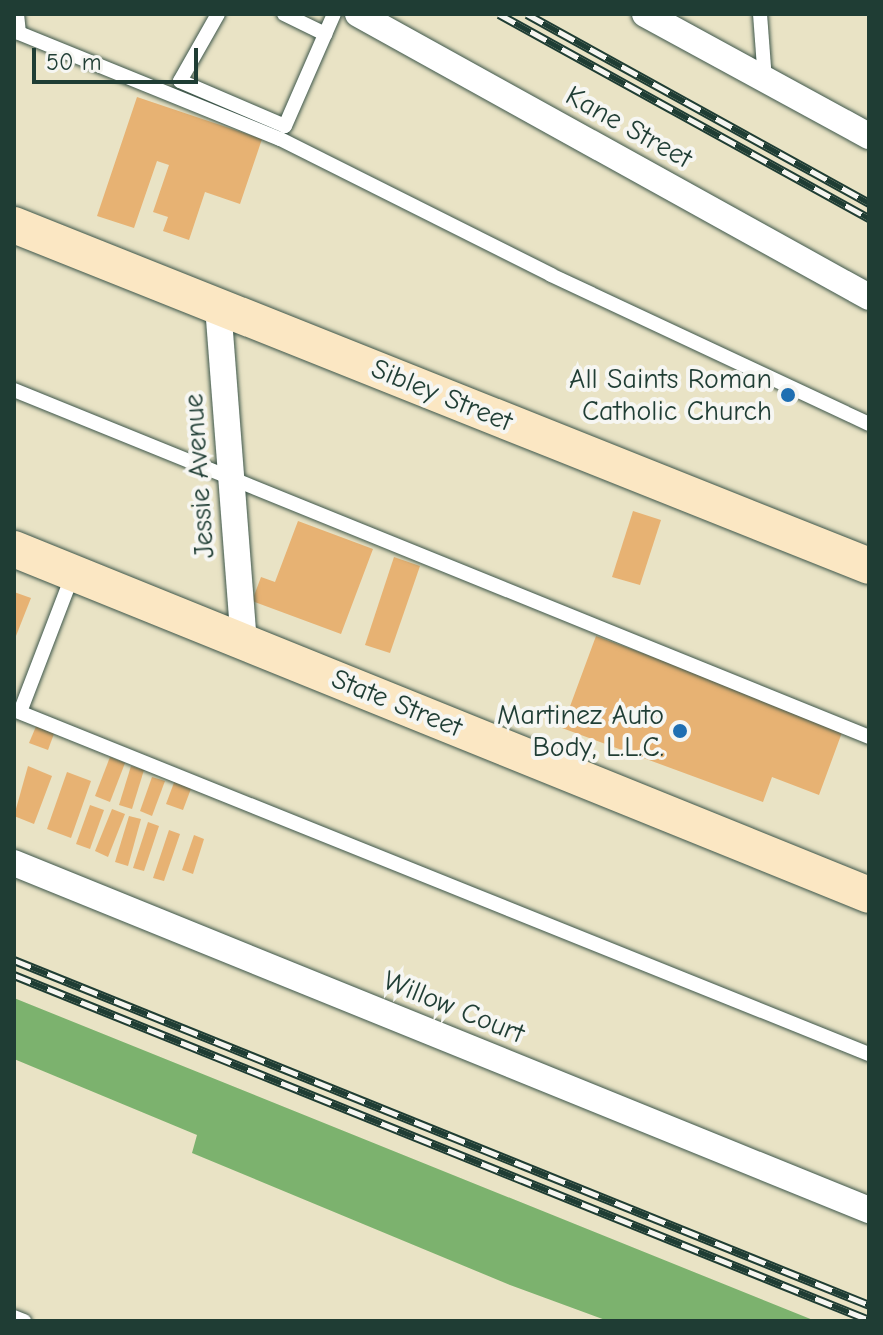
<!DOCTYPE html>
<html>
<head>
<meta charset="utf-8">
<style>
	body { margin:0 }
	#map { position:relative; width:883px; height:1335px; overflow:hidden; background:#e9e3c5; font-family:"Comic Neue",sans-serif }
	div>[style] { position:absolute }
	.forest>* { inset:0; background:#7cb26e }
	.building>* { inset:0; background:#e7b273 }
	.roads { filter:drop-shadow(0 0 2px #3d564a) drop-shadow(0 0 2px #3d564a) }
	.lane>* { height:14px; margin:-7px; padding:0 7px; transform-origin:7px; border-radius:7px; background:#fff }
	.street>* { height:26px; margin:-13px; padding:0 13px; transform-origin:13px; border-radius:13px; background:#fff }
	.secondary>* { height:36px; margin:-18px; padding:0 18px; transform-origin:18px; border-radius:18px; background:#fbe7c3 }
	.rail>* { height:9px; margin-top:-4.5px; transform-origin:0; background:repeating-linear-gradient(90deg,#f6f6f2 0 18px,#1f3d34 0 36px); box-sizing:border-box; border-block:2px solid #1f3d34 }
	.dots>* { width:22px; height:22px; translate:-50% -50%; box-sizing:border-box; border:4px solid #f6f6f2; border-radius:50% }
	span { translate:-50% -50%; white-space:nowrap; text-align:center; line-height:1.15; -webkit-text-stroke:8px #f6f6f2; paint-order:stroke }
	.street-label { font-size:28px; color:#1f3d34 }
	.poi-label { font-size:28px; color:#1f3d34 }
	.right { translate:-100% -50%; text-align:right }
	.frame { position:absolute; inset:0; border:16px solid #1f3d34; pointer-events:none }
	.scale { position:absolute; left:32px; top:48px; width:166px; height:36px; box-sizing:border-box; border:4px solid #1f3d34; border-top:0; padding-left:10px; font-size:24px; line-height:28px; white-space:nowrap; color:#1f3d34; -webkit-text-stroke:6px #f6f6f2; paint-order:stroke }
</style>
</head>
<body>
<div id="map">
	<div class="forest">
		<div style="clip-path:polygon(14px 998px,813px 1320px,815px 1321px,608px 1321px,510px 1285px,192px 1153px,197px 1135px,14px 1059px)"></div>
	</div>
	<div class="building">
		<div style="clip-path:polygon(137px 97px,262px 139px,240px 204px,205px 192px,189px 240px,163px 231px,168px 217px,153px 212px,169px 165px,157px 161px,134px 228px,97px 216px)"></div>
		<div style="clip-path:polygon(633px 511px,661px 520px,640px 585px,612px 577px)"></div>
		<div style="clip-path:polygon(298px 521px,373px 549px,341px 634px,252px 601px,261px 577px,275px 582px)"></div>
		<div style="clip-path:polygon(394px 557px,420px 566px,390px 653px,365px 645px)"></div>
		<div style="clip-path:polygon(14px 592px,31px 598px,14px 641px)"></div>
		<div style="clip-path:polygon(596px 636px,844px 727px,819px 795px,772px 777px,763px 802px,562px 728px)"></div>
		<div style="clip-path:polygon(37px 724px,55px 731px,48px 750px,29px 743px)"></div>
		<div style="clip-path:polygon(110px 757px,125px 763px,110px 802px,95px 796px)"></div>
		<div style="clip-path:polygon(28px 766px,52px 776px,34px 824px,14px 816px)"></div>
		<div style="clip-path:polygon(131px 766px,144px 770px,132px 809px,119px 805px)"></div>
		<div style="clip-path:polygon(67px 772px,91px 781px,71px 838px,47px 829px)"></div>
		<div style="clip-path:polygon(152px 777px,165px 781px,152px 816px,140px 811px)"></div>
		<div style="clip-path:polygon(175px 780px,192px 786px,183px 810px,166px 804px)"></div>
		<div style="clip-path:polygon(90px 805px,104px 810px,90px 849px,76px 844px)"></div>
		<div style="clip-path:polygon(112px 809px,125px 814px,108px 857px,95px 851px)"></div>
		<div style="clip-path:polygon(129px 816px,141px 819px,128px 866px,115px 862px)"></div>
		<div style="clip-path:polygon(148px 822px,159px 826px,144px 871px,133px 868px)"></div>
		<div style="clip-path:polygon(169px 830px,180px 834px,164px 881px,153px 878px)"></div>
		<div style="clip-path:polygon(194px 835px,204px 839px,193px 874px,182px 870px)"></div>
	</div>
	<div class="roads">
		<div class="lane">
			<div style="left:17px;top:14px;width:19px;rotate:84deg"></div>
			<div style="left:218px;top:14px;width:77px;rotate:119.6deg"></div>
			<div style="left:180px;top:81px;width:114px;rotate:23.2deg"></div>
			<div style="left:285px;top:126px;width:122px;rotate:-66.4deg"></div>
			<div style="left:284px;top:14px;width:46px;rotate:26deg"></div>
			<div style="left:760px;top:14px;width:66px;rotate:85.7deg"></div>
			<div style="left:14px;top:31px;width:287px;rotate:22.1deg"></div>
			<div style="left:280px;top:139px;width:303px;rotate:26.6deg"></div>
			<div style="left:551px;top:275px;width:351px;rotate:25.1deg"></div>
			<div style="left:14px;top:390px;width:923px;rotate:22.09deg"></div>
			<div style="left:14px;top:710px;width:922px;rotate:21.92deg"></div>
			<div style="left:20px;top:712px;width:148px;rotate:-69deg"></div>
			<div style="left:14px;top:1317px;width:11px;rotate:22deg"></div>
		</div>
		<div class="street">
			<div style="left:358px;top:14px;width:584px;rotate:28.98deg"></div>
			<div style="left:645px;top:14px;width:255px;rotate:28.6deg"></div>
			<div style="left:218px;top:306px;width:336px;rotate:85.6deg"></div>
			<div style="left:14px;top:863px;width:923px;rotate:22.09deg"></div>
		</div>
		<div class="secondary">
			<div style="left:14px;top:225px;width:920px;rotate:21.74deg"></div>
			<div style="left:14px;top:549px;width:922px;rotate:22.03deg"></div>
		</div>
	</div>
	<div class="rail">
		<div style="left:499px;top:14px;width:423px;rotate:28.9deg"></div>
		<div style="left:527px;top:14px;width:391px;rotate:28.9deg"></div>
		<div style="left:14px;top:960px;width:922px;rotate:21.97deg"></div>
		<div style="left:14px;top:975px;width:922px;rotate:21.97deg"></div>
	</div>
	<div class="dots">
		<div style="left:788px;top:395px;background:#1f6fb2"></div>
		<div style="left:680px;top:731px;background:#1f6fb2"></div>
	</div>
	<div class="street-label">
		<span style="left:629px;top:127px;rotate:29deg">Kane Street</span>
		<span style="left:442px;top:395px;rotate:22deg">Sibley Street</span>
		<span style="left:199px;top:476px;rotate:-94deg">Jessie Avenue</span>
		<span style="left:397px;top:703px;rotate:22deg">State Street</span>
		<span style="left:454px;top:1007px;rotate:22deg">Willow Court</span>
	</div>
	<div class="poi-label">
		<span class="right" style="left:772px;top:395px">All Saints Roman<br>Catholic Church</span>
		<span class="right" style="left:664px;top:731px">Martinez Auto<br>Body, L.L.C.</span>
	</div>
	<div class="frame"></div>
	<div class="scale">50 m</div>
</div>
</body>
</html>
